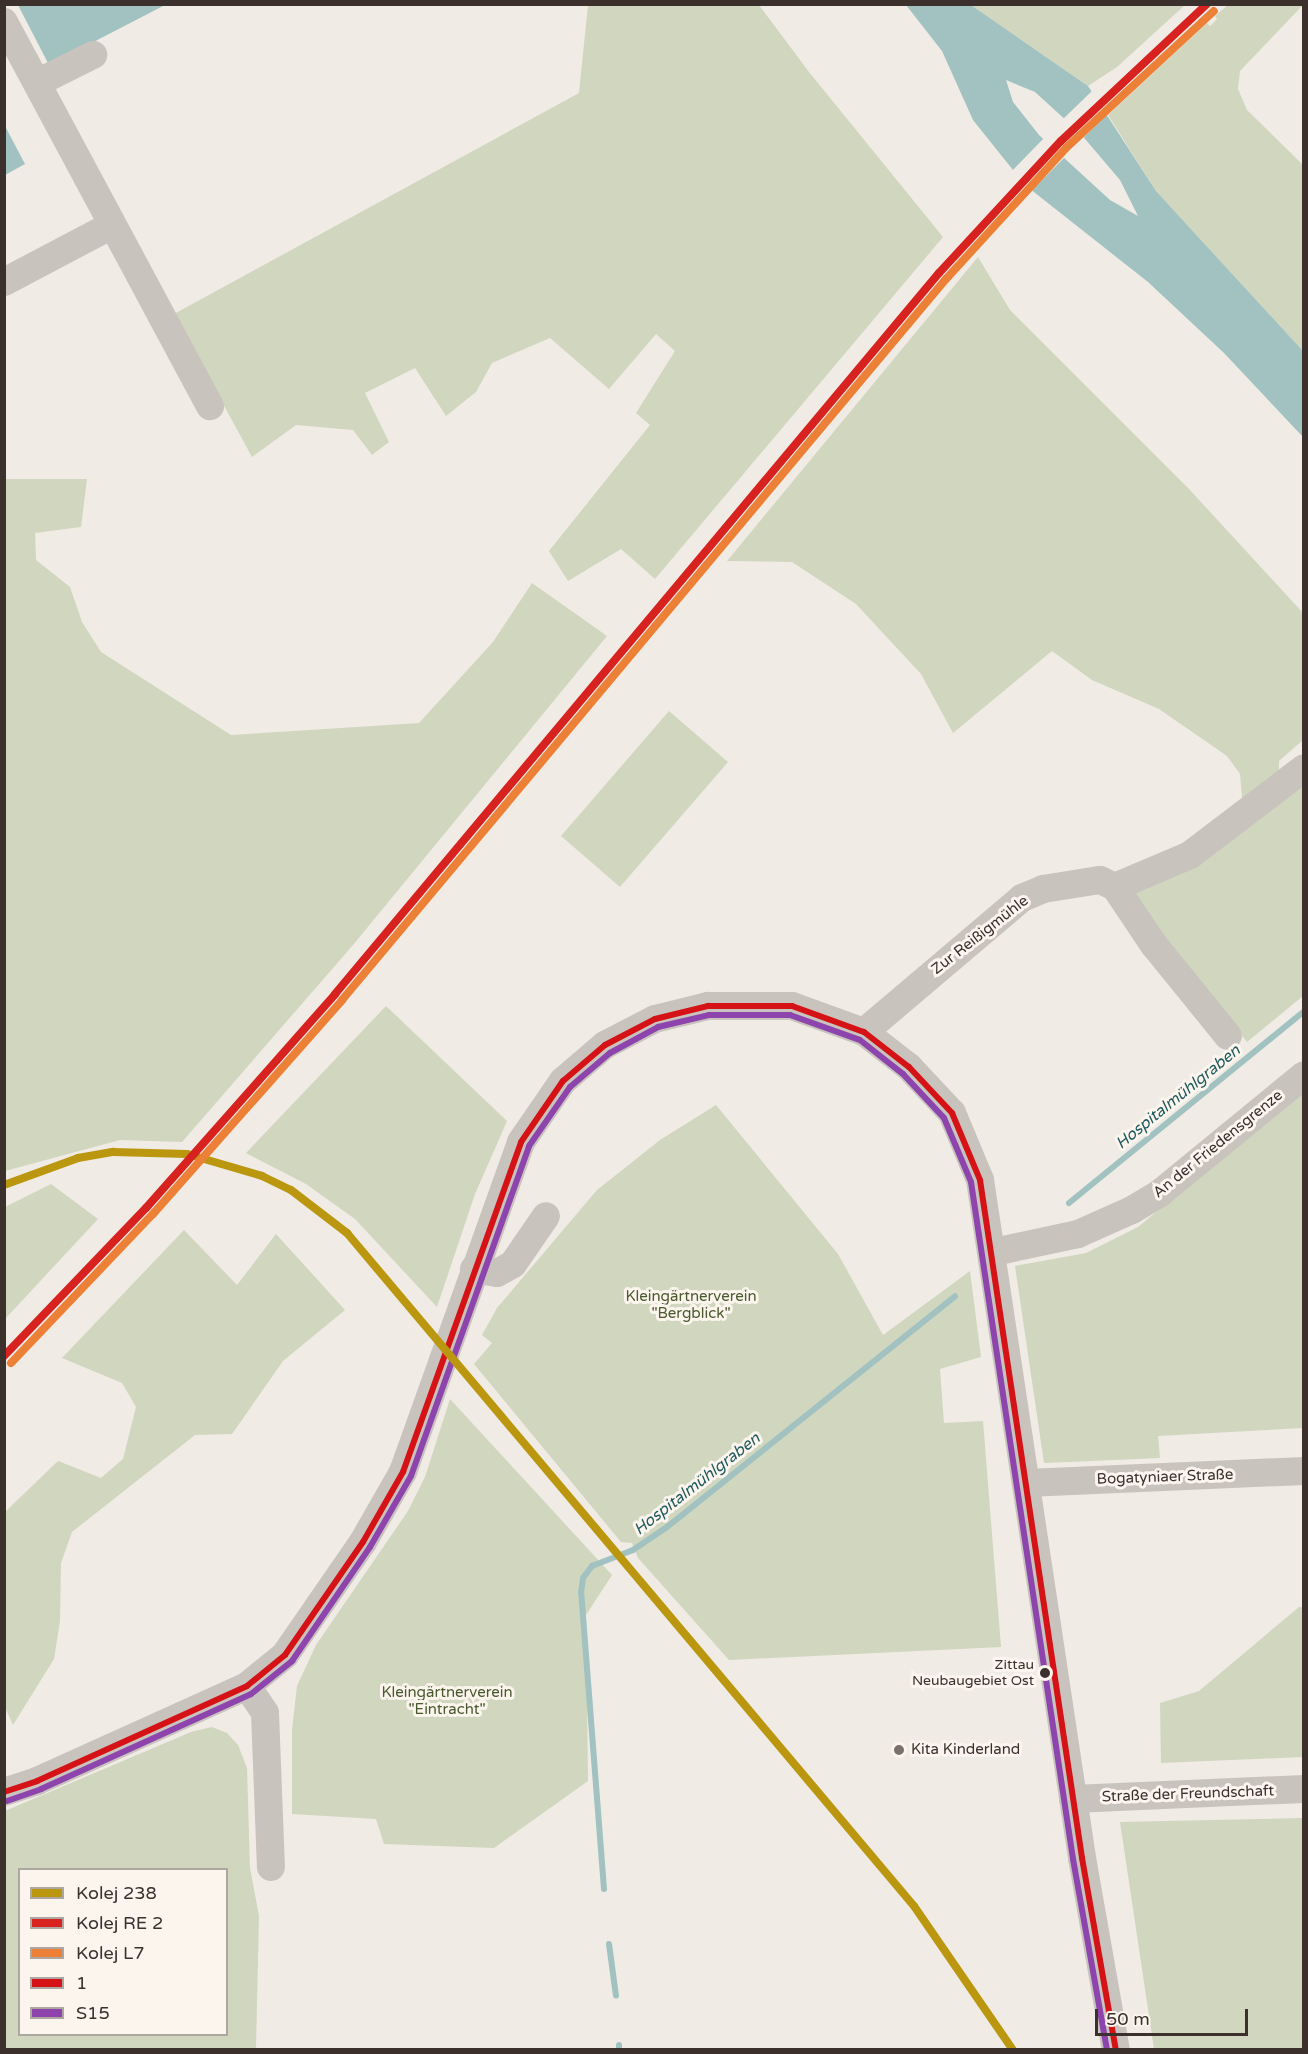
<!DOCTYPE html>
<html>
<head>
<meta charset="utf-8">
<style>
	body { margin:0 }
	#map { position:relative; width:1308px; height:2054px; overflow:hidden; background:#f0ebe5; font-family:"Varela Round",sans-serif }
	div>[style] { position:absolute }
	.green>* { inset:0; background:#d1d6bf }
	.water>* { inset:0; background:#a1c2c1 }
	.pier>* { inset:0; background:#f0ebe5 }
	.stream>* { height:6px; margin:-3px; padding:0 3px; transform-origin:3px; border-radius:3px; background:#a1c2c1 }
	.minor>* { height:28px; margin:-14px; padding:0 14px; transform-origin:14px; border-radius:14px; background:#c9c3be }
	.bus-1>* { height:6px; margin:-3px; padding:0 3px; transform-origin:3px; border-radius:3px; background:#d51317 }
	.bus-2>* { height:6px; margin:-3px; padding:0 3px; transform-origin:3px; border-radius:3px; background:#8e44ad }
	.rail-1>* { height:8px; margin:-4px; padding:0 4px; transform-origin:4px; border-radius:4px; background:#ba970f }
	.rail-2>* { height:8px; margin:-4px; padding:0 4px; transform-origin:4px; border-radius:4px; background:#d7221f }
	.rail-3>* { height:8px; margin:-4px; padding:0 4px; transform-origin:4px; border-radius:4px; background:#ed8037 }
	.dots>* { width:16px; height:16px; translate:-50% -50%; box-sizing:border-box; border:3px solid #fbf5ee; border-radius:50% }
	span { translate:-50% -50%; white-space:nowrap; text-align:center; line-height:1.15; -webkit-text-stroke:6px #fbf5ee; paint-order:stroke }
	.bus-label { font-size:14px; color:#3b302b }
	.right { translate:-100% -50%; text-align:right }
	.street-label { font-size:15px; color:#3b302b }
	.park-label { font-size:15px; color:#4a5a2e }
	.poi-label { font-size:15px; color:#3b302b }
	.left { translate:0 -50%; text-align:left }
	.water-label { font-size:16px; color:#1f5a5e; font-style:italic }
	.frame { position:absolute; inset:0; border:6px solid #3b302b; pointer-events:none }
	.legend { position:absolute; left:18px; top:1868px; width:210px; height:168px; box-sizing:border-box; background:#fbf5ee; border:2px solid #aea6a0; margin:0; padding:8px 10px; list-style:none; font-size:18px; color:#3b302b }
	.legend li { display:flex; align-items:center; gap:12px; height:30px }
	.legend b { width:30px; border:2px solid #aea6a0 }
	.scale { position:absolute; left:1095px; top:2009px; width:153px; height:27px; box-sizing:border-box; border:3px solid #3b302b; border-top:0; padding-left:8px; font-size:18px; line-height:21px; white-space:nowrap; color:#3b302b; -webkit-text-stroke:4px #fbf5ee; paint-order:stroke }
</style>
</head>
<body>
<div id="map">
	<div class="green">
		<div style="clip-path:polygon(588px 5px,759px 5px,809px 72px,943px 237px,655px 579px,621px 549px,568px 581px,549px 551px,650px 425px,636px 413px,675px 351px,656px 334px,609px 389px,550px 338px,492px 363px,476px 392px,446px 416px,415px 368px,365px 393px,389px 442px,372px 455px,353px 430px,296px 425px,252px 457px,174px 314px,579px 93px)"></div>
		<div style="clip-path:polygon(971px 5px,1185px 5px,1117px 67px,1088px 86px)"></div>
		<div style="clip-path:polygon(1228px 5px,1303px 5px,1240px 71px,1238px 89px,1247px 110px,1303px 165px,1303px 351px,1156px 191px,1108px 115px,1207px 23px,1210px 26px,1217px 19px,1215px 16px)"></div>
		<div style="clip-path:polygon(978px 257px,1010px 310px,1189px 489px,1303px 613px,1303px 740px,1279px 761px,1279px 779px,1243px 807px,1240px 774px,1227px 756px,1159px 709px,1092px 680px,1052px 651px,953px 733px,921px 674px,856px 604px,792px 562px,727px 561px)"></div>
		<div style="clip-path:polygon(5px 479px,87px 479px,81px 527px,35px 533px,36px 560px,70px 587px,82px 622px,101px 652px,231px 735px,419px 723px,493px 642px,532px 583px,607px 636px,353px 945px,182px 1142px,120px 1140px,5px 1171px)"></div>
		<div style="clip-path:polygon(669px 711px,728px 762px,620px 887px,561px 836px)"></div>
		<div style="clip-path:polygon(1303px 781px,1303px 996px,1247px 1042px,1125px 892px)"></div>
		<div style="clip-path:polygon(386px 1006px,507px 1121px,475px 1194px,437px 1307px,355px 1219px,306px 1184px,246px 1153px)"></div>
		<div style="clip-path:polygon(1303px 1091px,1303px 1428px,1158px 1436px,1160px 1458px,1044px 1463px,1015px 1266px,1086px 1253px,1138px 1227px)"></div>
		<div style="clip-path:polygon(716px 1105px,838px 1254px,883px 1335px,970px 1271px,981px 1357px,940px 1369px,944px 1423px,983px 1421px,1001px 1647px,729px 1660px,638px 1558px,632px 1543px,621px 1542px,474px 1364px,492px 1343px,482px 1335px,497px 1308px,597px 1190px,660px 1140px)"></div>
		<div style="clip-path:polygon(51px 1184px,98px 1219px,5px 1319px,5px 1207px)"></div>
		<div style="clip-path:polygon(184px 1230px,237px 1285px,276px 1234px,345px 1310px,283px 1361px,232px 1434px,195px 1435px,72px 1532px,61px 1563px,60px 1621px,54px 1659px,13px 1725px,4px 1705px,5px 1512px,58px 1461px,101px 1478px,123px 1459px,136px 1407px,122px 1383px,62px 1358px)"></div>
		<div style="clip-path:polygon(450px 1399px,612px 1575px,586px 1615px,588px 1781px,494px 1848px,384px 1844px,376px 1819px,292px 1814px,292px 1730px,297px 1686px,316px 1645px,408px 1511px,425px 1477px)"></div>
		<div style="clip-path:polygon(1299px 1607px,1304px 1607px,1303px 1757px,1161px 1763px,1160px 1703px,1199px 1691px)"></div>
		<div style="clip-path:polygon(evenodd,212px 1727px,227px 1733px,238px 1745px,247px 1768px,250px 1868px,259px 1916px,256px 2049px,5px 2049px,5px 1811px,191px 1732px,212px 1727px,20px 1870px,226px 1870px,226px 2034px,20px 2034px,20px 1870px)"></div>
		<div style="clip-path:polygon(1303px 1818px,1303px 2049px,1154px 2049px,1120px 1822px)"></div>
	</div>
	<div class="water">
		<div style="clip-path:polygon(18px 5px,165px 5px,49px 65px)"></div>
		<div style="clip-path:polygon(evenodd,906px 5px,971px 5px,1088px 86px,1156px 191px,1303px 351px,1303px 437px,1224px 353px,1148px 282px,1025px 185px,973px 120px,942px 51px,906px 5px,1006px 80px,1035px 92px,1080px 133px,1120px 180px,1138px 216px,1110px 200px,1039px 135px,1013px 102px,1006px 80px)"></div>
		<div style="clip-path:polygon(5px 126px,25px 164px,5px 175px,4px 175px)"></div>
	</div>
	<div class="pier">
		<div style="clip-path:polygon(1094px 89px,1110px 112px,1081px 140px,1061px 121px)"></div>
		<div style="clip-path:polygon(1045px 137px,1065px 157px,1030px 192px,1011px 172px)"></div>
	</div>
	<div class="stream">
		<div style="left:1069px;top:1203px;width:303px;rotate:-39.2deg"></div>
		<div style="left:604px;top:1889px;width:297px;rotate:-94.4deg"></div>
		<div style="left:581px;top:1593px;width:15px;rotate:-82deg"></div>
		<div style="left:583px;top:1578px;width:15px;rotate:-53deg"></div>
		<div style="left:592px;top:1566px;width:44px;rotate:-21.3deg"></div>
		<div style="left:633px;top:1550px;width:41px;rotate:-34.1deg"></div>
		<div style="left:667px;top:1527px;width:369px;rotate:-38.7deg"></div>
		<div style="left:609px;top:1944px;width:52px;rotate:82.3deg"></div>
		<div style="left:619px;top:2045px;width:5px;rotate:90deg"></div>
	</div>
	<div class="minor">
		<div style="left:4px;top:22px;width:436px;rotate:61.8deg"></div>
		<div style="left:37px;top:83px;width:63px;rotate:-26.6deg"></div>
		<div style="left:4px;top:282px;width:122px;rotate:-27.8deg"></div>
		<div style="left:1115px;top:887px;width:70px;rotate:56.1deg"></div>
		<div style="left:1154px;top:945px;width:117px;rotate:50.9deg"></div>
		<div style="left:864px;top:1032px;width:207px;rotate:-40.3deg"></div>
		<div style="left:1022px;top:898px;width:23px;rotate:-23deg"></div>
		<div style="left:1043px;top:889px;width:58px;rotate:-9deg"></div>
		<div style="left:1100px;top:880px;width:17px;rotate:25deg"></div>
		<div style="left:1115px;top:887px;width:82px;rotate:-23.1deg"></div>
		<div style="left:1190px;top:855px;width:143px;rotate:-37.3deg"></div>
		<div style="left:994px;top:1252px;width:86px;rotate:-12.1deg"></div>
		<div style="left:1078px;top:1234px;width:59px;rotate:-24deg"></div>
		<div style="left:1132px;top:1210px;width:33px;rotate:-31deg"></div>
		<div style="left:1160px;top:1193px;width:186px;rotate:-39.3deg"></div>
		<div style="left:474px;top:1269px;width:23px;rotate:10deg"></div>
		<div style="left:497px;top:1273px;width:18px;rotate:-29deg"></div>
		<div style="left:513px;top:1264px;width:58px;rotate:-55.5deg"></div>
		<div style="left:1027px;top:1483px;width:277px;rotate:-2.5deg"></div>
		<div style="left:247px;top:1686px;width:32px;rotate:56deg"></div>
		<div style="left:265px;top:1713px;width:154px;rotate:87.8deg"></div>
		<div style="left:4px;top:1792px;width:35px;rotate:-18deg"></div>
		<div style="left:37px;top:1781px;width:230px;rotate:-24.3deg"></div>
		<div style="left:247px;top:1686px;width:49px;rotate:-39.2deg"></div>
		<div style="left:285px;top:1655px;width:137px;rotate:-55.4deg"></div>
		<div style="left:363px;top:1542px;width:81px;rotate:-60.3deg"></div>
		<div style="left:403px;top:1472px;width:350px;rotate:-70.3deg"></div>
		<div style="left:521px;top:1142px;width:74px;rotate:-55.5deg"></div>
		<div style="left:563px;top:1081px;width:55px;rotate:-40.6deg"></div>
		<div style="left:605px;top:1045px;width:56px;rotate:-27.5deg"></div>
		<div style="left:655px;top:1019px;width:55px;rotate:-13.8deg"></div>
		<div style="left:708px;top:1006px;width:84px"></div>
		<div style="left:792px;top:1006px;width:77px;rotate:19.9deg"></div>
		<div style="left:864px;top:1032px;width:57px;rotate:37.9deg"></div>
		<div style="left:909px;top:1067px;width:63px;rotate:46.9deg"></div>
		<div style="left:952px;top:1113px;width:73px;rotate:67.3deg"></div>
		<div style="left:980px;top:1180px;width:686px;rotate:81.44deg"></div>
		<div style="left:1082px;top:1858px;width:195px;rotate:80deg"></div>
		<div style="left:1073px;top:1799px;width:231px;rotate:-2.5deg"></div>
	</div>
	<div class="bus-1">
		<div style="left:4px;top:1792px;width:35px;rotate:-18deg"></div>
		<div style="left:37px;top:1781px;width:230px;rotate:-24.3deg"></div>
		<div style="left:247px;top:1686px;width:49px;rotate:-39.2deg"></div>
		<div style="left:285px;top:1655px;width:137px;rotate:-55.4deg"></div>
		<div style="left:363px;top:1542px;width:81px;rotate:-60.3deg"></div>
		<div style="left:403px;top:1472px;width:350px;rotate:-70.3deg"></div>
		<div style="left:521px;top:1142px;width:74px;rotate:-55.5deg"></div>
		<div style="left:563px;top:1081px;width:55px;rotate:-40.6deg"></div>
		<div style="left:605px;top:1045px;width:56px;rotate:-27.5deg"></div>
		<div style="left:655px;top:1019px;width:55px;rotate:-13.8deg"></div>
		<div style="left:708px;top:1006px;width:84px"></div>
		<div style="left:792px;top:1006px;width:77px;rotate:19.9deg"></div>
		<div style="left:864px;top:1032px;width:57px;rotate:37.9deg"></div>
		<div style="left:909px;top:1067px;width:63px;rotate:46.9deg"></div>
		<div style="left:952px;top:1113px;width:73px;rotate:67.3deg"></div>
		<div style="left:980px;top:1180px;width:686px;rotate:81.44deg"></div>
		<div style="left:1082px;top:1858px;width:195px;rotate:80deg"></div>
	</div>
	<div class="bus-2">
		<div style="left:7px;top:1801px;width:36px;rotate:-19deg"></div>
		<div style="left:41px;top:1789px;width:230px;rotate:-24.3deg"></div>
		<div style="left:251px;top:1694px;width:53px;rotate:-38.8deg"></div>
		<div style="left:292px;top:1661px;width:138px;rotate:-55.6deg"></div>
		<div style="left:370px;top:1547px;width:82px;rotate:-60deg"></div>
		<div style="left:411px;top:1476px;width:350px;rotate:-70.3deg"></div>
		<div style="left:529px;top:1146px;width:72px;rotate:-55.2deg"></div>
		<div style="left:570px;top:1087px;width:52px;rotate:-40.4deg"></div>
		<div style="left:610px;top:1053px;width:55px;rotate:-28.4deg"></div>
		<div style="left:658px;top:1027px;width:52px;rotate:-13.2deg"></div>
		<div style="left:709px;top:1015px;width:81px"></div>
		<div style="left:790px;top:1015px;width:74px;rotate:19.7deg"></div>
		<div style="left:860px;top:1040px;width:55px;rotate:38.3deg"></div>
		<div style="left:903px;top:1074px;width:60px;rotate:47deg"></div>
		<div style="left:944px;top:1118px;width:69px;rotate:67.1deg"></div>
		<div style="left:971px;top:1182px;width:685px;rotate:81.43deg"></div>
		<div style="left:1073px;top:1859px;width:194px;rotate:79.9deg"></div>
	</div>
	<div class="rail-1">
		<div style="left:4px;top:1185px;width:79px;rotate:-20deg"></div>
		<div style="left:78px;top:1158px;width:36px;rotate:-10deg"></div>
		<div style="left:113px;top:1152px;width:74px;rotate:1.5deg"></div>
		<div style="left:187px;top:1154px;width:78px;rotate:16.3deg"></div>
		<div style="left:262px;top:1176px;width:32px;rotate:26deg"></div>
		<div style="left:291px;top:1190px;width:71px;rotate:37.5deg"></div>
		<div style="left:347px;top:1233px;width:880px;rotate:49.89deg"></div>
		<div style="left:914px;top:1906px;width:175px;rotate:55.5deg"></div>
	</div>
	<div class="rail-2">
		<div style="left:4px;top:1356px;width:205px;rotate:-46.2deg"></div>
		<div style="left:146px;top:1208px;width:286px;rotate:-48.5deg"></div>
		<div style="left:335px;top:994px;width:941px;rotate:-50.05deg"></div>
		<div style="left:939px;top:273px;width:180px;rotate:-47.3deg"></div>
		<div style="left:1061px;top:141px;width:200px;rotate:-43.2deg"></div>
	</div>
	<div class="rail-3">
		<div style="left:11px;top:1363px;width:206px;rotate:-46.4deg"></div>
		<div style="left:153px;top:1214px;width:286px;rotate:-48.5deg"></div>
		<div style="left:342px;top:1000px;width:941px;rotate:-50.05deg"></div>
		<div style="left:946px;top:279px;width:179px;rotate:-47.5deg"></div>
		<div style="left:1067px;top:147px;width:200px;rotate:-42.8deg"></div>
	</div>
	<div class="dots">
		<div style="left:1045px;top:1673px;background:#3b302b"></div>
		<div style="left:899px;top:1750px;background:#7a716c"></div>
	</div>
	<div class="bus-label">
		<span class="right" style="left:1034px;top:1673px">Zittau<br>Neubaugebiet Ost</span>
	</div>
	<div class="street-label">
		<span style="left:980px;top:935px;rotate:-38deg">Zur Reißigmühle</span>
		<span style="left:1218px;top:1144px;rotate:-39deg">An der Friedensgrenze</span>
		<span style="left:1165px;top:1477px;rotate:-2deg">Bogatyniaer Straße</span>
		<span style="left:1188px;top:1794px;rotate:-2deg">Straße der Freundschaft</span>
	</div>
	<div class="park-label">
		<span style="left:691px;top:1305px">Kleingärtnerverein<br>"Bergblick"</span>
		<span style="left:447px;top:1701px">Kleingärtnerverein<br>"Eintracht"</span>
	</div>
	<div class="poi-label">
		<span class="left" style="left:911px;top:1750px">Kita Kinderland</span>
	</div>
	<div class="water-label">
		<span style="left:1178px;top:1097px;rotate:-39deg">Hospitalmühlgraben</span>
		<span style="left:697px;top:1484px;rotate:-38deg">Hospitalmühlgraben</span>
	</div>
	<div class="frame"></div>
	<ul class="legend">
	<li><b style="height:8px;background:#ba970f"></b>Kolej 238</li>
	<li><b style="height:8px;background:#d7221f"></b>Kolej RE 2</li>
	<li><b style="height:8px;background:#ed8037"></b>Kolej L7</li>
	<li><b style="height:8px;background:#d51317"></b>1</li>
	<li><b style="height:8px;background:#8e44ad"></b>S15</li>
	</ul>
	<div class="scale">50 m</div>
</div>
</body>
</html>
